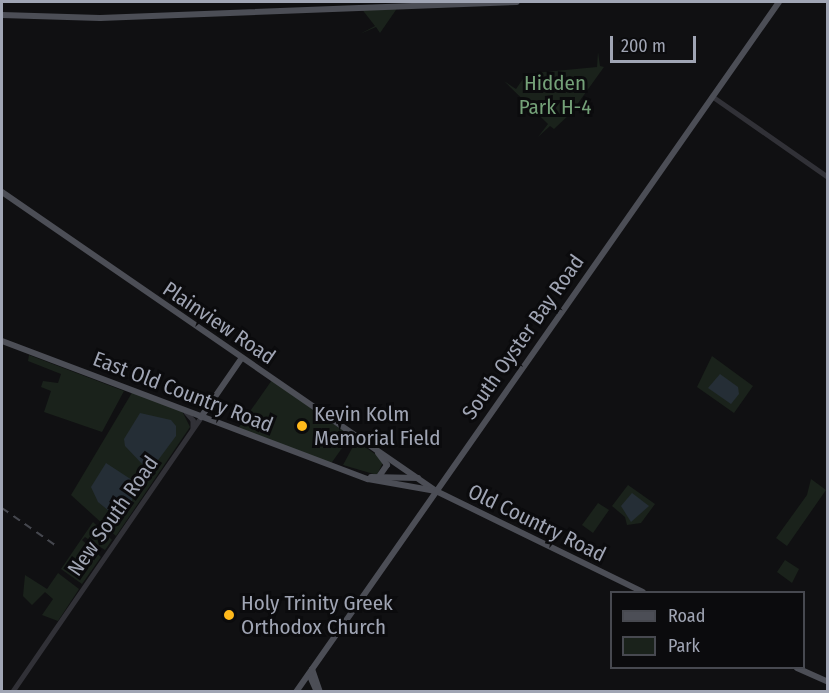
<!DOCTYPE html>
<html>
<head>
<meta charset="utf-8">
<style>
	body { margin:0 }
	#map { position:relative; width:829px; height:693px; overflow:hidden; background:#101012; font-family:"Fira Sans Condensed",sans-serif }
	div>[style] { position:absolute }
	.green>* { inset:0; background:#1a221b }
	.water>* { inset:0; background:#252e36 }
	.minor>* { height:4.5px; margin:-2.25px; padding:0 2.25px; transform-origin:2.25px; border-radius:2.25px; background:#313137 }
	.major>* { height:6px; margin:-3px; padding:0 3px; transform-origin:3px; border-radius:3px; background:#4c4e56 }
	.rail>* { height:1.5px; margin-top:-0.75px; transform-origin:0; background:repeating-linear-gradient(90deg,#45474e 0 8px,transparent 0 14px) }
	.dots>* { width:16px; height:16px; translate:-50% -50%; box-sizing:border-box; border:3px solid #0b0b0d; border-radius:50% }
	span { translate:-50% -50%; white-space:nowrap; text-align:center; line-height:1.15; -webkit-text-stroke:6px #0b0b0d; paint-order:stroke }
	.park-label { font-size:21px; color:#74a178 }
	.street-label { font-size:21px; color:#a0a5b4 }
	.poi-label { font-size:21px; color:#a0a5b4 }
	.left { translate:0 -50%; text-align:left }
	.frame { position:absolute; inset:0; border:3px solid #a0a5b4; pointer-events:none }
	.legend { position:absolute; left:610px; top:591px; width:195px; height:78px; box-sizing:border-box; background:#0b0b0d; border:2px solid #474950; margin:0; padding:8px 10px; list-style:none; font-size:18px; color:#a0a5b4 }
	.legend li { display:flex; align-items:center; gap:12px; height:30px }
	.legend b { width:30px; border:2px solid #474950 }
	.scale { position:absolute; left:610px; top:36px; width:86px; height:27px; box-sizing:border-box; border:3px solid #a0a5b4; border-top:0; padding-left:8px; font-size:18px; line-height:21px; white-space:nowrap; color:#a0a5b4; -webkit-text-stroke:4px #0b0b0d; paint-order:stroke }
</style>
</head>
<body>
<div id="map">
	<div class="green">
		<div style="clip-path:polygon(398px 7px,380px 33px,376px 27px,360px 34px,375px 26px,361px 8px)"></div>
		<div style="clip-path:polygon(598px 52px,600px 66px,604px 67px,571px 113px,554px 129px,550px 126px,538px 137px,548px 124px,504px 81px,516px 89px,525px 76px,534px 73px,597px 67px)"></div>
		<div style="clip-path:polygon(29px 355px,124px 391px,102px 432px,44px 412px,51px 391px,41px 387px,43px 381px,58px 383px,61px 374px,28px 361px)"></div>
		<div style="clip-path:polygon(712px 356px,753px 386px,734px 413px,697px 387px)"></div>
		<div style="clip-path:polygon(272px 380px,352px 434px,330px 465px,237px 430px)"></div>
		<div style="clip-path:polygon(133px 391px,182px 411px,190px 427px,116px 536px,71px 495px)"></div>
		<div style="clip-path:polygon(356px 441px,384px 460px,377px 475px,343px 465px)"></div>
		<div style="clip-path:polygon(811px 479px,826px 490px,787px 546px,776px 538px,807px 495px)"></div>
		<div style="clip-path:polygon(628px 485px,655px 504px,641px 523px,627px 525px,625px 517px,612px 506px)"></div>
		<div style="clip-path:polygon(598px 503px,609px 510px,593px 533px,582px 525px)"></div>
		<div style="clip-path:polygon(93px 522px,112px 540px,105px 550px,85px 537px,82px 540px,101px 557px,82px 584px,61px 569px)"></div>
		<div style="clip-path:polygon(785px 560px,799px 569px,792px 583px,777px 572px)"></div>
		<div style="clip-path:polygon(58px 573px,79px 589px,58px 621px,42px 615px,53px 599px,45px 592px,32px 605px,23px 596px,25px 575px,47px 589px)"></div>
	</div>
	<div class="water">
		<div style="clip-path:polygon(720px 374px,738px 387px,739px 394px,731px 404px,708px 388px)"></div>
		<div style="clip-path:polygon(140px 413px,171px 420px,176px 426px,176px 436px,153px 467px,145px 467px,125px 446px,124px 439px)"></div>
		<div style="clip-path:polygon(106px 463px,135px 482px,132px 501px,119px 511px,109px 511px,98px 502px,91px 487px)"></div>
		<div style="clip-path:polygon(632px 493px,649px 506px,631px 522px,621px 506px)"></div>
	</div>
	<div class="minor">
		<div style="left:712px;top:96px;width:141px;rotate:34.9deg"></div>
		<div style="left:186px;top:412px;width:11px;rotate:49deg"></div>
		<div style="left:193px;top:420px;width:8px;rotate:90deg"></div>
		<div style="left:12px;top:692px;width:334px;rotate:-55.5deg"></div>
	</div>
	<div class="major">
		<div style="left:2px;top:15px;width:98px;rotate:1.8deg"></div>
		<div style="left:100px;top:18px;width:417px;rotate:-2.2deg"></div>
		<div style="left:2px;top:192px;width:527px;rotate:34.56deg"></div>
		<div style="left:436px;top:491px;width:230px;rotate:26deg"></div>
		<div style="left:2px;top:341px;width:391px;rotate:20.7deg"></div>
		<div style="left:368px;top:479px;width:69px;rotate:10deg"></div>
		<div style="left:201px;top:417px;width:70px;rotate:-55.4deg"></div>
		<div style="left:378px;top:453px;width:15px;rotate:53deg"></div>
		<div style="left:387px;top:465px;width:16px;rotate:125deg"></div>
		<div style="left:371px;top:477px;width:47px;rotate:1.2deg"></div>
		<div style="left:797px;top:668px;width:34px;rotate:24deg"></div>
		<div style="left:312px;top:669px;width:24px;rotate:71deg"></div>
		<div style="left:309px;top:674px;width:20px;rotate:66deg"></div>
		<div style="left:296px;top:692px;width:842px;rotate:-55.01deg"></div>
	</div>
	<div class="rail">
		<div style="left:2px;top:508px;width:68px;rotate:34.9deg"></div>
	</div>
	<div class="dots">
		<div style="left:302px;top:426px;background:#ffb91b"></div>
		<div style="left:229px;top:615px;background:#ffb91b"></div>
	</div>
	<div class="park-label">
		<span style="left:555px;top:95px">Hidden<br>Park H-4</span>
	</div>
	<div class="street-label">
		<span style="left:219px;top:323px;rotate:34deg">Plainview Road</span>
		<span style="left:523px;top:337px;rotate:-55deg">South Oyster Bay Road</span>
		<span style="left:183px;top:392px;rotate:21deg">East Old Country Road</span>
		<span style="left:113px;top:516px;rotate:-55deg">New South Road</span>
		<span style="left:537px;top:523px;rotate:26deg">Old Country Road</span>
	</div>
	<div class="poi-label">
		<span class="left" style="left:314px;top:426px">Kevin Kolm<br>Memorial Field</span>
		<span class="left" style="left:241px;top:615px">Holy Trinity Greek<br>Orthodox Church</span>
	</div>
	<div class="frame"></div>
	<ul class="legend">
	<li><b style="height:8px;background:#4c4e56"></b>Road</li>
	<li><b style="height:16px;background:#1a221b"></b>Park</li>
	</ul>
	<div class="scale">200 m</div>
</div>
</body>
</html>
